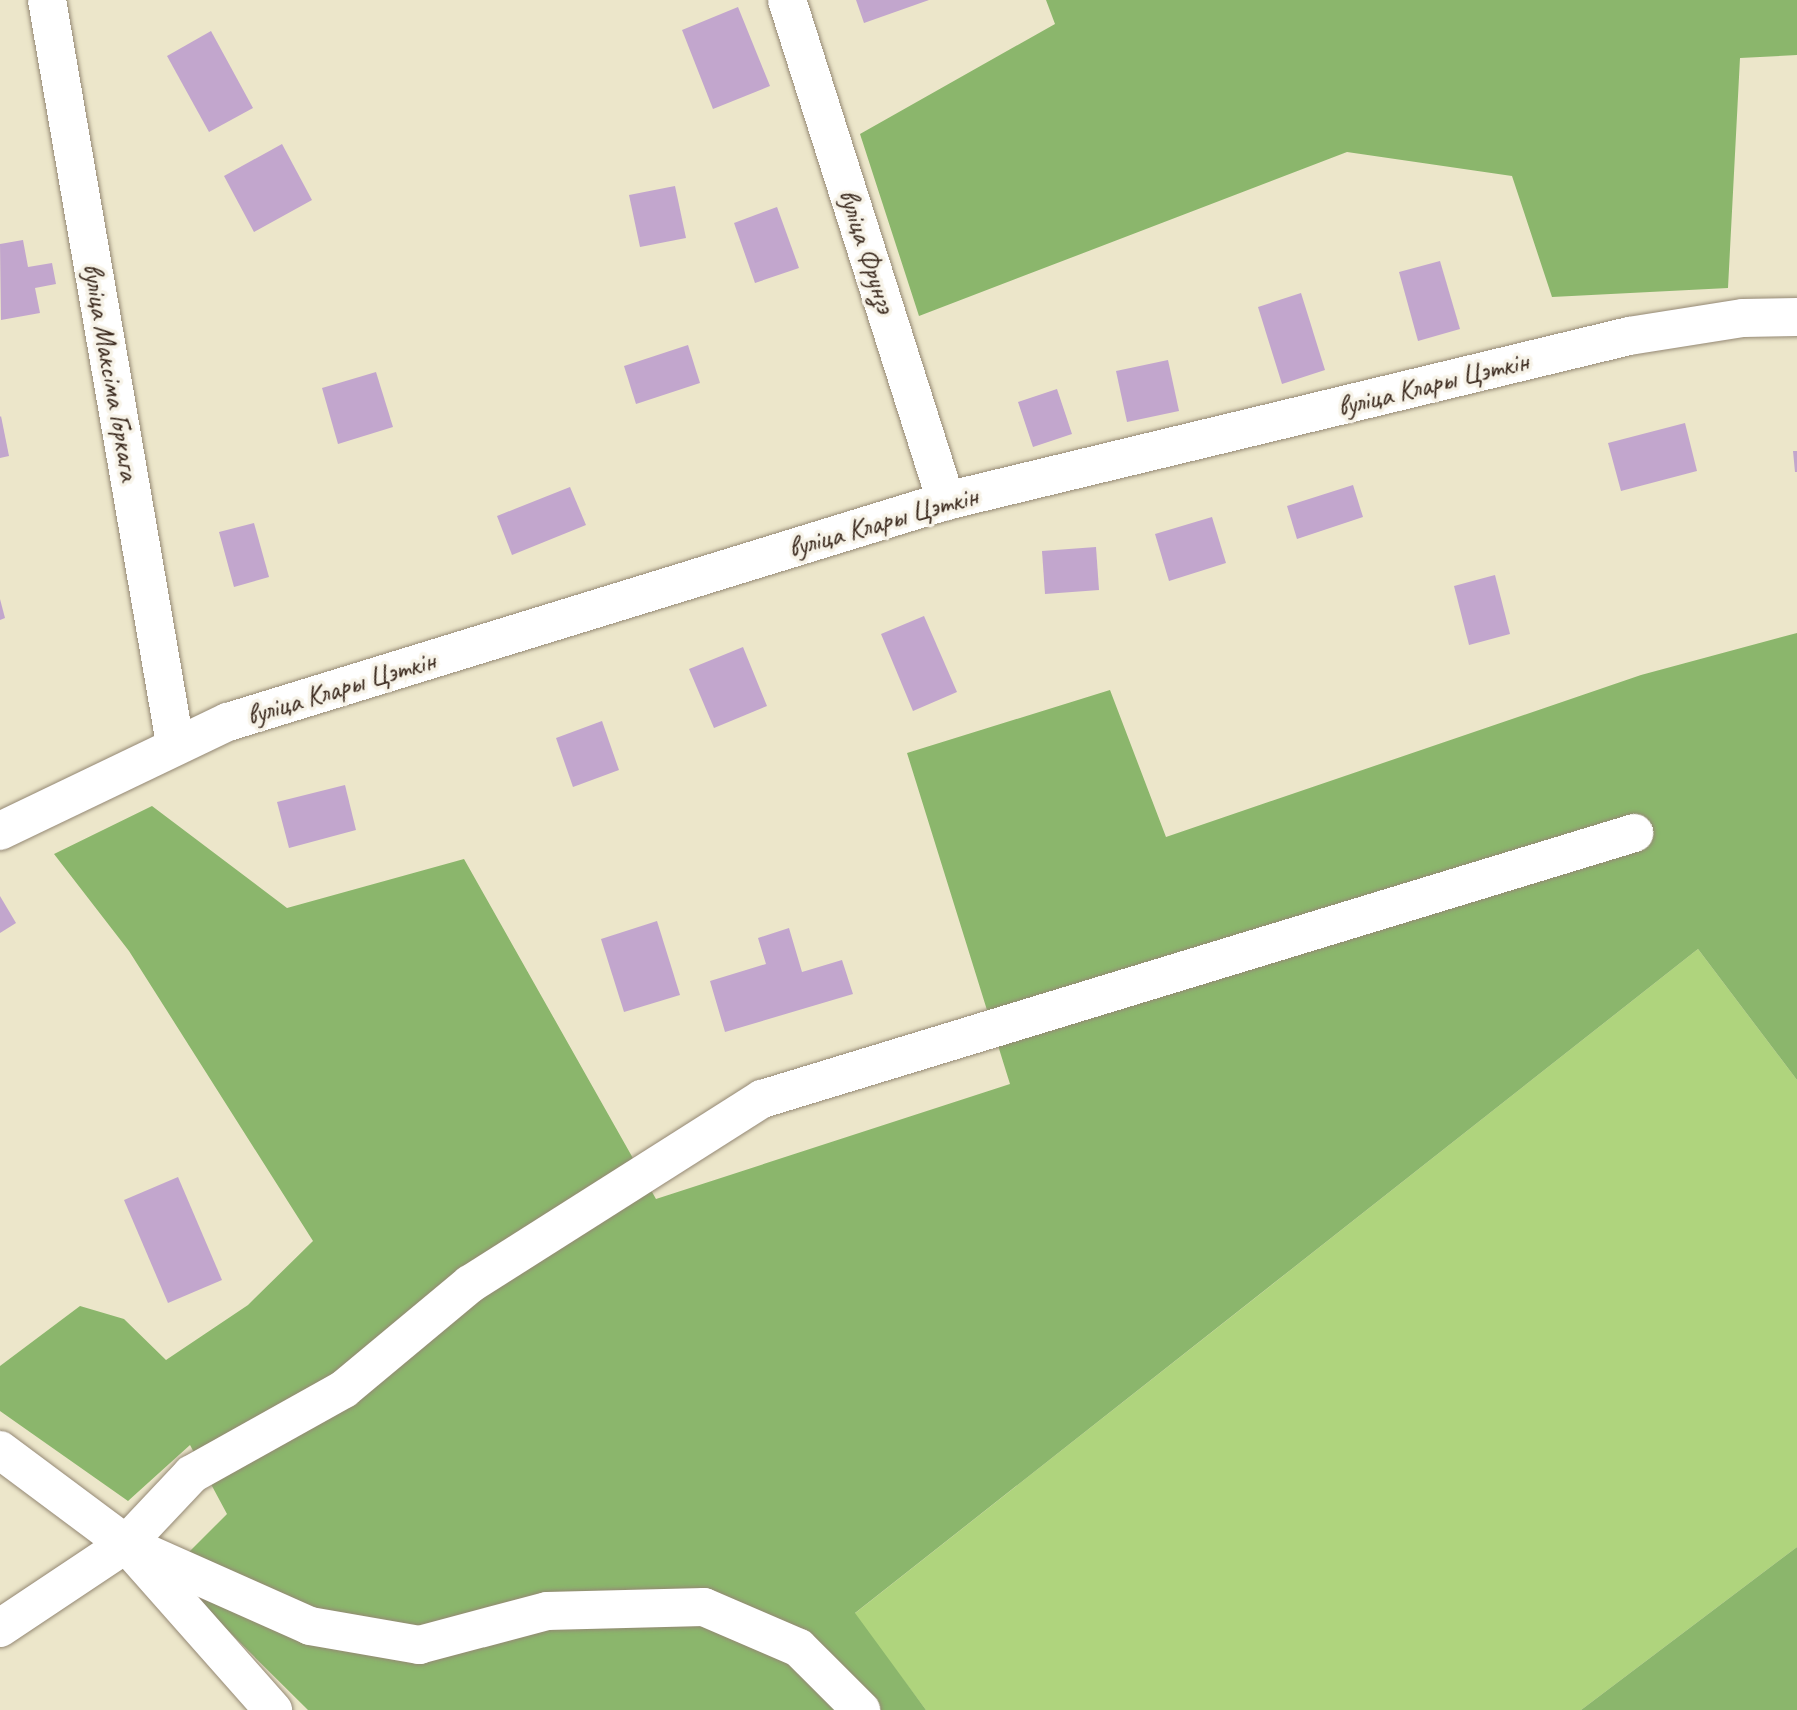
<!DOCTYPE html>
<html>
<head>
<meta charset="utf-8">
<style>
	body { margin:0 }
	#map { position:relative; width:1797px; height:1710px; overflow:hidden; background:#ece6ca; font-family:Caveat,sans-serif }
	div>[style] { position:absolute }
	.green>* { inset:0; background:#afd47d }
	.forest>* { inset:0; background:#8bb66c }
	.building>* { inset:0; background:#c2a6cd }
	.roads { filter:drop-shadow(0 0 2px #948874) drop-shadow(0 0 2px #948874) }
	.minor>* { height:38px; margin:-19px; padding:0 19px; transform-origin:19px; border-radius:19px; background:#fff }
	span { translate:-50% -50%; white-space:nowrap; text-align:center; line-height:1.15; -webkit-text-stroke:7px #f7f3e8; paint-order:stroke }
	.street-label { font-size:28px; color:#3b2a1e }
</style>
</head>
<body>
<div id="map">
	<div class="green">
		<div style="clip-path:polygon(1698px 949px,1797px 1080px,1797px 1547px,1581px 1710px,926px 1710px,854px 1614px)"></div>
	</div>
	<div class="forest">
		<div style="clip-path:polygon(1046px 0,1797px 0,1797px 55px,1740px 58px,1728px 288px,1552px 297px,1512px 176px,1347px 152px,919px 316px,860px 134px,1055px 24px)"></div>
		<div style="clip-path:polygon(1797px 633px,1797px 1080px,1698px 949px,855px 1613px,926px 1710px,308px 1710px,169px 1572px,227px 1514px,190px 1445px,128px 1501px,0 1411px,0 1366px,80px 1306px,124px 1319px,166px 1360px,248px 1305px,313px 1241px,129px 951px,54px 854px,152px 806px,287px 908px,464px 859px,656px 1199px,1010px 1084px,907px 753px,1110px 690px,1166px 837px,1641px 675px)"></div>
		<div style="clip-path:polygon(1797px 1547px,1797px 1710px,1581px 1710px)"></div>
	</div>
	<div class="building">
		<div style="clip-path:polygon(856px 0,929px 0,864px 23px)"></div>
		<div style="clip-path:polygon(738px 7px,770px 86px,713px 109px,682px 30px)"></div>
		<div style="clip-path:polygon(211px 31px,253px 108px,209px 132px,167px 56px)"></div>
		<div style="clip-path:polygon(282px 144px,312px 200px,254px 232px,224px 176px)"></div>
		<div style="clip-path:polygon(675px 186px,686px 238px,640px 247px,629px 195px)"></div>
		<div style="clip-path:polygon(777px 207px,799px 268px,755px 283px,734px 223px)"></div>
		<div style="clip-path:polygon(23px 240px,28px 267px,52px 263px,56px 284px,35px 288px,40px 313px,1px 320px,0 244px)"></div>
		<div style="clip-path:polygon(1440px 261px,1460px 329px,1418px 341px,1399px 272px)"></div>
		<div style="clip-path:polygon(1301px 293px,1325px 370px,1282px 384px,1258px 307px)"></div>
		<div style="clip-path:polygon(688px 345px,700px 383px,636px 404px,624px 366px)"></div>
		<div style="clip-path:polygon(1168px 360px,1179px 411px,1127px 422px,1116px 371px)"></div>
		<div style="clip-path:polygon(376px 372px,393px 427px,338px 444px,322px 388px)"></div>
		<div style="clip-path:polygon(1057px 389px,1072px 434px,1033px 447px,1018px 402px)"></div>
		<div style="clip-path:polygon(1px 416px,9px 456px,0 458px,0 417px)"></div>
		<div style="clip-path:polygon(1685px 423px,1697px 471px,1621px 491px,1608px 443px)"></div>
		<div style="clip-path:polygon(1793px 451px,1797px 451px,1797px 472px,1795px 472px)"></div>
		<div style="clip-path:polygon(1353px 485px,1363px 517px,1297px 539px,1287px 506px)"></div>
		<div style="clip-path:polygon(570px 487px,586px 525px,512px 555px,497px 516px)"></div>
		<div style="clip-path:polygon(1212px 517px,1226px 563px,1169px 581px,1155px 534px)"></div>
		<div style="clip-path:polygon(254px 523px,269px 577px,234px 587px,219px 532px)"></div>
		<div style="clip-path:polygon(1096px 547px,1099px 590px,1045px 594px,1042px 551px)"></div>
		<div style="clip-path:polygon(1495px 575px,1510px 634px,1469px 645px,1454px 586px)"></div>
		<div style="clip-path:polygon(0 599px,5px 618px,0 620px)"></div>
		<div style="clip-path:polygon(924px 616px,957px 692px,913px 711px,881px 634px)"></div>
		<div style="clip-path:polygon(743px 647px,767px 706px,714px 728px,689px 669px)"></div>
		<div style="clip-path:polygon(602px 721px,619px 770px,573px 787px,556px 738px)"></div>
		<div style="clip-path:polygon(345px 785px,356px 830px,289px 848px,277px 802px)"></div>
		<div style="clip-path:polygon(0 896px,16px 923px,0 933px)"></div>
		<div style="clip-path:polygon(657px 921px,680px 995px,624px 1012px,601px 939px)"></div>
		<div style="clip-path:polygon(789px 928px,802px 972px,842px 960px,853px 994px,725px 1032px,710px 981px,766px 964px,758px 938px)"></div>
		<div style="clip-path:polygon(178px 1177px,222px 1280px,168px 1303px,124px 1200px)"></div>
	</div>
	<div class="roads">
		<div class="minor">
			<div style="left:47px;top:0;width:754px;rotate:80.23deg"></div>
			<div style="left:787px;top:0;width:526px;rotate:72.39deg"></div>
			<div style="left:0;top:831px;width:253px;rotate:-25.6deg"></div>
			<div style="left:228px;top:722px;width:751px;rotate:-17.11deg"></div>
			<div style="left:946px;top:501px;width:703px;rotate:-13.58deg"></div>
			<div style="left:1629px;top:336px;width:115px;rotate:-9deg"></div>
			<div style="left:1743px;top:318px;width:54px;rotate:-1.1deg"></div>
			<div style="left:0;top:1450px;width:157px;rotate:36.7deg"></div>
			<div style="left:126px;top:1544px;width:201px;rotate:24deg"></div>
			<div style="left:310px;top:1626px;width:111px;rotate:9.9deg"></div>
			<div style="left:419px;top:1645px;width:132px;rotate:-14.9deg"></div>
			<div style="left:547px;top:1611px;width:157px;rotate:-1.5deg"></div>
			<div style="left:704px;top:1607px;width:103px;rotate:23.3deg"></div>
			<div style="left:799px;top:1648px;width:88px;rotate:45deg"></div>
			<div style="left:134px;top:1553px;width:210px;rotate:48.5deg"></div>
			<div style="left:0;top:1628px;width:151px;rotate:-33.7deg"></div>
			<div style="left:126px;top:1544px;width:96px;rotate:-46.7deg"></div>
			<div style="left:192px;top:1474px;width:174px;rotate:-29.2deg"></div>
			<div style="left:344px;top:1389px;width:164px;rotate:-39.8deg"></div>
			<div style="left:470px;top:1284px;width:346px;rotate:-32.4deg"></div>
			<div style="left:762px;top:1099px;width:912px;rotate:-16.96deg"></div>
		</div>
	</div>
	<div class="street-label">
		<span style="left:867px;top:251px;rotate:72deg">вуліца Фрунзэ</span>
		<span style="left:111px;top:372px;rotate:80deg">вуліца Максіма Горкага</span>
		<span style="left:1433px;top:384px;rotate:-14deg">вуліца Клары Цэткін</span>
		<span style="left:883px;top:522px;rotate:-16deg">вуліца Клары Цэткін</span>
		<span style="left:341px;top:688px;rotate:-17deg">вуліца Клары Цэткін</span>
	</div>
</div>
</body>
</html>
